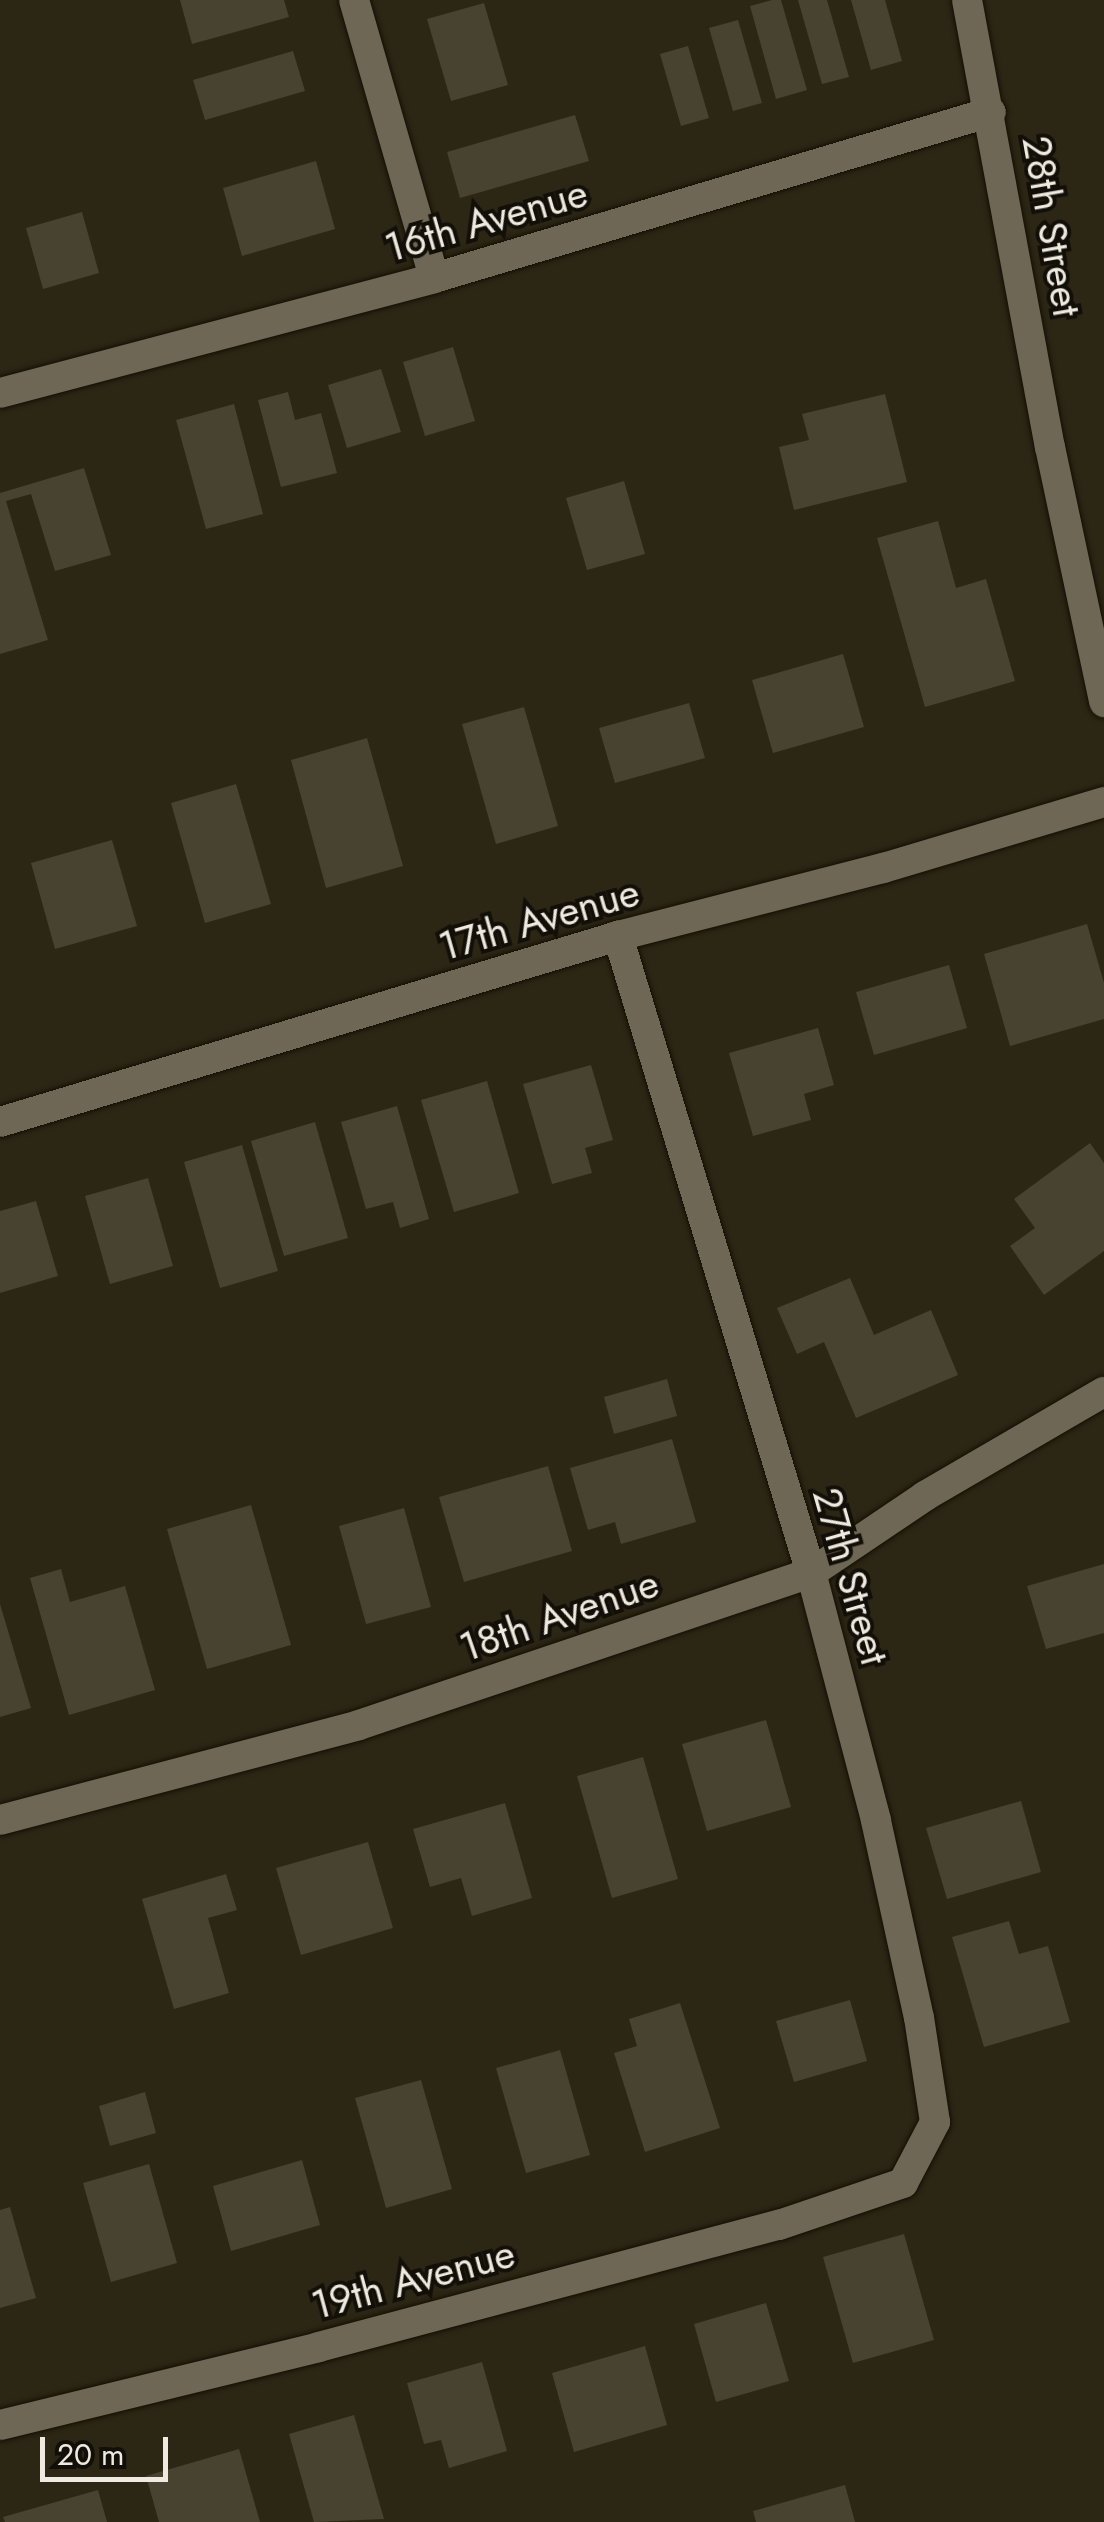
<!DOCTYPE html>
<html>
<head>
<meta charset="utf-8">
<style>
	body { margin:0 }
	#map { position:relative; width:1104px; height:2522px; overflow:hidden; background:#2c2615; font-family:Jost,sans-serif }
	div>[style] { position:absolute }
	.building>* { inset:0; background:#484230 }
	.roads { filter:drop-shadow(0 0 2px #140f02) drop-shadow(0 0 2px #140f02) }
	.minor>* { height:30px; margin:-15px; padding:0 15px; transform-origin:15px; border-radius:15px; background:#6e6755 }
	span { translate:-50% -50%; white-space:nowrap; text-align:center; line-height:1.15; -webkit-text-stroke:8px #120f08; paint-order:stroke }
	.street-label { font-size:40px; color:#eeeae0 }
	.scale { position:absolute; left:40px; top:2437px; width:128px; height:45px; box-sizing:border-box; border:5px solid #eeeae0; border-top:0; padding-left:12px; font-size:30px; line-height:35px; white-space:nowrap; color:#eeeae0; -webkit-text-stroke:8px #120f08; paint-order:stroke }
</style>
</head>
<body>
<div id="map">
	<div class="building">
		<div style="clip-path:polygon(180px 0,284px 0,289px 17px,192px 44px)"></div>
		<div style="clip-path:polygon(772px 0,781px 0,807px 90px,776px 99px,750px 6px)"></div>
		<div style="clip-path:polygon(798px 0,827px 0,849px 77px,822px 84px)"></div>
		<div style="clip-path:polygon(851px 0,885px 0,902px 61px,871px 70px)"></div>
		<div style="clip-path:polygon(484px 3px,508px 85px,451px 101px,427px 19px)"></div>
		<div style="clip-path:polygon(738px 20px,762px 103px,733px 111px,709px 28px)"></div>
		<div style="clip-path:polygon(688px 46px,709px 118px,681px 126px,660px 54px)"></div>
		<div style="clip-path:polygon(293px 51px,305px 91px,205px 120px,193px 80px)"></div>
		<div style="clip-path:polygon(575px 115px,589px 161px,460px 198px,447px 152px)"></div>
		<div style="clip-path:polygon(316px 161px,335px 229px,242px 256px,223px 188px)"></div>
		<div style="clip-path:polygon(82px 212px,99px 273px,43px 289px,26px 228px)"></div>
		<div style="clip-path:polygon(453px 347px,475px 421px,425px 436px,403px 362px)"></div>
		<div style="clip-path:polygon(381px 369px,401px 432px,347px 448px,328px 385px)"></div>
		<div style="clip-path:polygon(288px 392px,295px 420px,321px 413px,337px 473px,281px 487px,258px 400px)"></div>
		<div style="clip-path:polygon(885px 394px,907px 482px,794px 510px,779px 447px,809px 440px,802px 414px)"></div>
		<div style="clip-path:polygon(234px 404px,263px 514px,206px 529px,176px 420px)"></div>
		<div style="clip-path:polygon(84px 468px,111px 555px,55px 571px,31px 494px,6px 501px,48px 640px,0 654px,0 493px)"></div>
		<div style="clip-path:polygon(624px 481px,645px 554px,587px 570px,566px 498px)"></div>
		<div style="clip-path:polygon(938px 521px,956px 588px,986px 579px,1015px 681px,925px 707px,877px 538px)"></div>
		<div style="clip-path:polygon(843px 654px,864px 727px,773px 753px,752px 680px)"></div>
		<div style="clip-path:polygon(689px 703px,705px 758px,615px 783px,599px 728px)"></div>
		<div style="clip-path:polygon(524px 707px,558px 826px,496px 844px,462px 724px)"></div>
		<div style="clip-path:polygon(367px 738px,403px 866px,326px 888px,291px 760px)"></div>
		<div style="clip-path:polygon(236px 784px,271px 904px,205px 923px,171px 803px)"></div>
		<div style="clip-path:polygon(112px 840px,137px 926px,55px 949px,31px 863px)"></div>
		<div style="clip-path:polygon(1087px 924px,1104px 983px,1104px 1019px,1010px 1046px,984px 954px)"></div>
		<div style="clip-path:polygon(949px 965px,967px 1028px,874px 1055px,856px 992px)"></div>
		<div style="clip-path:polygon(818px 1028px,834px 1085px,804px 1094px,811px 1120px,753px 1136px,729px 1053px)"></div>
		<div style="clip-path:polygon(591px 1065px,613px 1140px,585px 1148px,592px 1173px,552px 1184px,523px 1084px)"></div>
		<div style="clip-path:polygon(487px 1081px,519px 1193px,454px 1212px,421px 1100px)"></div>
		<div style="clip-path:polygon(397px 1106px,429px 1219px,400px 1228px,393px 1202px,366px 1209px,341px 1122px)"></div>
		<div style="clip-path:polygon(315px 1122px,348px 1238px,284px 1256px,251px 1141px)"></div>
		<div style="clip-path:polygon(1090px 1143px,1104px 1163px,1104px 1251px,1044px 1295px,1010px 1246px,1035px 1228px,1014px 1199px)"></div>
		<div style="clip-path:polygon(242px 1145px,278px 1271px,220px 1288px,184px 1162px)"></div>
		<div style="clip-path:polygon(148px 1178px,173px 1266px,110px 1284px,85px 1196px)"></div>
		<div style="clip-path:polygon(36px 1201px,58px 1276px,0 1293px,0 1211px)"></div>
		<div style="clip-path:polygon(850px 1278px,874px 1335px,931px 1310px,958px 1375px,856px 1418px,824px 1342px,797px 1354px,777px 1308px)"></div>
		<div style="clip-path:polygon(667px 1379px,677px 1416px,614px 1434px,604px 1397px)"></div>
		<div style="clip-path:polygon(672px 1439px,696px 1522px,621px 1544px,615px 1522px,588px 1530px,570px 1468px)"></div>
		<div style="clip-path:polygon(548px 1466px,572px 1551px,464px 1582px,439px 1497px)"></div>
		<div style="clip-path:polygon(251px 1505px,291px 1645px,207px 1669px,167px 1529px)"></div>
		<div style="clip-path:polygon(404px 1508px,431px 1607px,366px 1624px,339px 1526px)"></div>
		<div style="clip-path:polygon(1104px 1564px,1104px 1633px,1046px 1649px,1027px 1586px)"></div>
		<div style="clip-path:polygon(61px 1569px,70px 1602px,125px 1586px,155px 1690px,69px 1715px,30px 1578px)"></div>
		<div style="clip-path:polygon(0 1604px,31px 1708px,0 1717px)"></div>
		<div style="clip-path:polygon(766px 1720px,791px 1807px,707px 1831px,682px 1744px)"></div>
		<div style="clip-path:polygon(643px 1757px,678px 1879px,612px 1898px,577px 1776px)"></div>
		<div style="clip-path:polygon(1021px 1801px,1041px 1872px,947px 1899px,926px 1828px)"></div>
		<div style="clip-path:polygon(505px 1803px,532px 1898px,472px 1916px,461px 1878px,430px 1887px,413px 1829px)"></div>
		<div style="clip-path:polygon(368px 1842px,393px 1928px,301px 1955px,276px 1868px)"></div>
		<div style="clip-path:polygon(226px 1874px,237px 1910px,208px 1918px,229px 1993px,174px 2009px,142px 1899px)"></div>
		<div style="clip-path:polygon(1009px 1921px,1019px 1954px,1048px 1946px,1070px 2022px,984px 2047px,952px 1937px)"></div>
		<div style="clip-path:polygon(850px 2000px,867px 2061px,794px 2082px,776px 2021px)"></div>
		<div style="clip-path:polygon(680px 2003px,720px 2128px,645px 2152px,614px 2053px,637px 2046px,629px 2019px)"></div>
		<div style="clip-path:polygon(560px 2050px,590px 2155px,526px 2173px,496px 2068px)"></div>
		<div style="clip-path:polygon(421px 2080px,452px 2189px,386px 2208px,355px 2098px)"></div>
		<div style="clip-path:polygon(145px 2092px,156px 2133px,110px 2146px,99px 2106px)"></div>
		<div style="clip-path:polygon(302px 2160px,320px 2225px,231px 2251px,213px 2186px)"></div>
		<div style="clip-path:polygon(149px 2164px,177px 2263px,111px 2282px,83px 2183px)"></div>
		<div style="clip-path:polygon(10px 2207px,36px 2298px,0 2308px,0 2210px)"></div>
		<div style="clip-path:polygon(904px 2234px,934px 2340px,853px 2363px,823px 2257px)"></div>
		<div style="clip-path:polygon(766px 2303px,789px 2381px,716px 2402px,694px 2324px)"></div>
		<div style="clip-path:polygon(645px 2346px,667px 2425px,574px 2452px,552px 2373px)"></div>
		<div style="clip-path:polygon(482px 2362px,507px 2451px,449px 2468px,441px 2440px,424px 2444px,407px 2383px)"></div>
		<div style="clip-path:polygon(354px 2415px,384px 2519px,314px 2522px,289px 2434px)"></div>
		<div style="clip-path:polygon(239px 2449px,260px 2522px,159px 2522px,146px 2476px)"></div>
		<div style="clip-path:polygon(845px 2485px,855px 2522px,756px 2522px,753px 2511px)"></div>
		<div style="clip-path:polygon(98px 2490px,107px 2522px,5px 2522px,3px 2517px)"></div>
	</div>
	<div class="roads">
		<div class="minor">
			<div style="left:354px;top:0;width:289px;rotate:73.9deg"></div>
			<div style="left:967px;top:0;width:455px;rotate:79.5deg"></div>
			<div style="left:1050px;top:447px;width:261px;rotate:78deg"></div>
			<div style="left:0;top:393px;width:449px;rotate:-14.8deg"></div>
			<div style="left:434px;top:278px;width:581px;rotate:-16.6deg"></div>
			<div style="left:0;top:1122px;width:645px;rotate:-16.75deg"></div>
			<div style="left:618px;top:936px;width:274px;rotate:-14.4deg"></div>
			<div style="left:883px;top:868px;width:231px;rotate:-16.6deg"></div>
			<div style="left:0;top:1820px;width:371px;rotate:-14.8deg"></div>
			<div style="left:359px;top:1725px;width:477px;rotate:-18.6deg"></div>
			<div style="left:811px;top:1573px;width:138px;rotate:-34deg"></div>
			<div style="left:925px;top:1496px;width:207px;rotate:-30.2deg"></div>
			<div style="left:0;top:2425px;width:328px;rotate:-13.7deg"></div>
			<div style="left:319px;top:2347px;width:476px;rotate:-14.9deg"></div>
			<div style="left:779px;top:2225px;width:131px;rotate:-18.7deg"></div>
			<div style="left:903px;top:2183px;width:69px;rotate:-62.3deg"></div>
			<div style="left:935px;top:2122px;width:105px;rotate:-98.7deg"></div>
			<div style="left:919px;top:2018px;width:203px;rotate:-102.3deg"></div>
			<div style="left:876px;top:1820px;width:255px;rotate:-104.7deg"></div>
			<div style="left:811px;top:1573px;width:666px;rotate:-106.86deg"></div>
		</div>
	</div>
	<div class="street-label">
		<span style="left:486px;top:220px;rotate:-16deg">16th Avenue</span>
		<span style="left:1052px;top:226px;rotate:80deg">28th Street</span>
		<span style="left:539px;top:919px;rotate:-16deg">17th Avenue</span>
		<span style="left:851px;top:1576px;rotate:74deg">27th Street</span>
		<span style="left:559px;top:1615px;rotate:-19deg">18th Avenue</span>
		<span style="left:413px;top:2279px;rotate:-15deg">19th Avenue</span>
	</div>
	<div class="scale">20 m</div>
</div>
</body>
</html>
